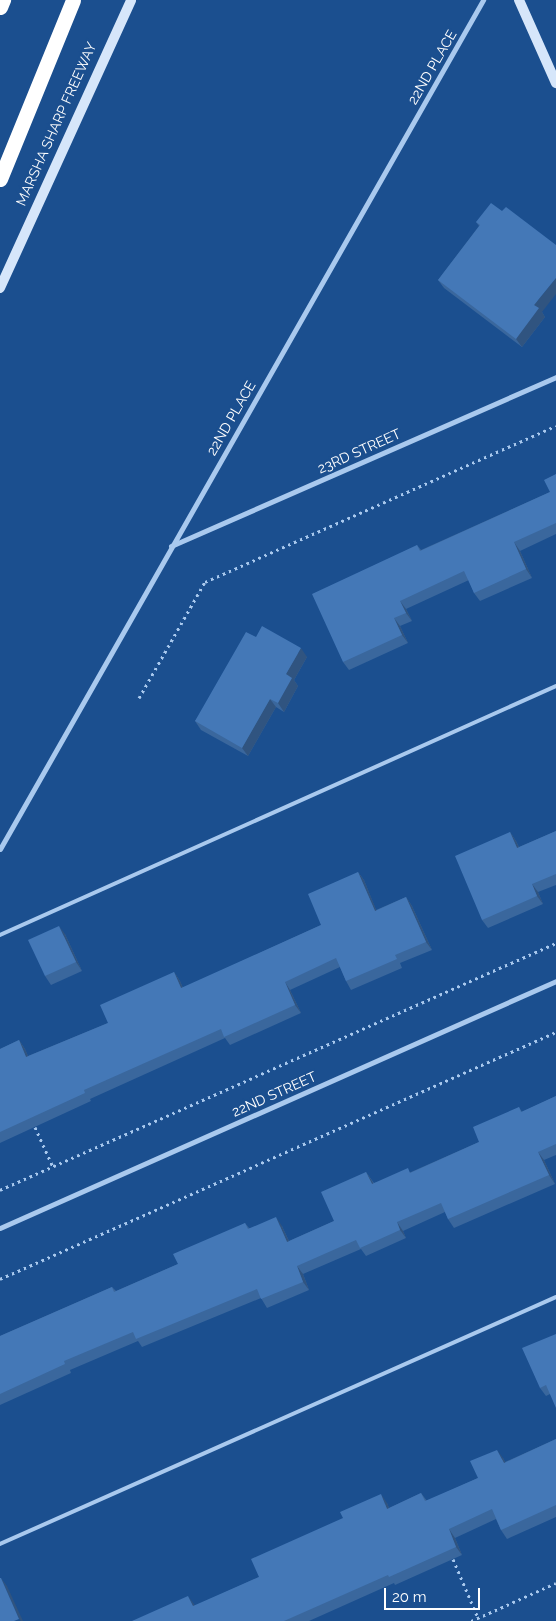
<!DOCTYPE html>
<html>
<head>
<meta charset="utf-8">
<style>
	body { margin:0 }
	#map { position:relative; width:556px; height:1621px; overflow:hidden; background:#1b4f8f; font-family:Raleway,sans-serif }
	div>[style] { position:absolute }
	.path>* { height:3px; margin-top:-1.5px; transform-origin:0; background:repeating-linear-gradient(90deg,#a9c9ee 0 2.5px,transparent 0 6.5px) }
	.lane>* { height:4px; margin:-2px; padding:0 2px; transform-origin:2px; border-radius:2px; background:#a9c9ee }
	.street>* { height:5px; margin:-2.5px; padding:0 2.5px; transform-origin:2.5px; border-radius:2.5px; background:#a9c9ee }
	.secondary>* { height:10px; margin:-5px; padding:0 5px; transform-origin:5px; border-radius:5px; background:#d6e6fa }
	.highway>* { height:15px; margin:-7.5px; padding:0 7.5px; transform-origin:7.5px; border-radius:7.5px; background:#fff }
	.wall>* { inset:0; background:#3a679d }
	.shaded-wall>* { inset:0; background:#305480 }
	.building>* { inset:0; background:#4478b7 }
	span { translate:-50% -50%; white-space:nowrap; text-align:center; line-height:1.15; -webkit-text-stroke:4px #1b4f8f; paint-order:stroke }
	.street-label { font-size:14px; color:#fff }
	.scale { position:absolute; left:384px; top:1588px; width:96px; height:22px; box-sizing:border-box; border:2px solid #fff; border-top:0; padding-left:6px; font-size:15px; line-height:18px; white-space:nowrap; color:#fff; -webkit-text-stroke:4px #1b4f8f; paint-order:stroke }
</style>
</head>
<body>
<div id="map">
	<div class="path">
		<div style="left:139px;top:698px;width:133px;rotate:-60.4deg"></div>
		<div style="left:205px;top:582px;width:384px;rotate:-24deg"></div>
		<div style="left:35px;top:1127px;width:44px;rotate:65.8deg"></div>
		<div style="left:0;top:1190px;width:608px;rotate:-23.95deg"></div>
		<div style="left:0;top:1279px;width:608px;rotate:-23.95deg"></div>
		<div style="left:453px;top:1559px;width:64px;rotate:67deg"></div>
		<div style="left:471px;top:1621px;width:93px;rotate:-24.1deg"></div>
	</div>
	<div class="lane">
		<div style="left:0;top:935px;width:609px;rotate:-24.12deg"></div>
		<div style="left:0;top:1544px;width:608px;rotate:-23.95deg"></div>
	</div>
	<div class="street">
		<div style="left:171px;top:546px;width:420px;rotate:-23.7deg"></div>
		<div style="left:0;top:849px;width:977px;rotate:-60.36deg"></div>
		<div style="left:0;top:1228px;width:608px;rotate:-23.95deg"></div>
	</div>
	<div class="secondary">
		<div style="left:519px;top:0;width:91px;rotate:66deg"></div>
		<div style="left:0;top:288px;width:316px;rotate:-65.5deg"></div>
	</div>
	<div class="highway">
		<div style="left:0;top:7px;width:8px;rotate:-67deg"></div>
		<div style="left:0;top:179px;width:193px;rotate:-67.8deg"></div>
	</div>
	<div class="wall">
		<div style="clip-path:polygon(502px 211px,542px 312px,545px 317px,522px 347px,444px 288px,438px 280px,479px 226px,476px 222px)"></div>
		<div style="clip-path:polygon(556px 474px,556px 534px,520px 551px,532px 578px,480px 601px,474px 593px,469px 580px,406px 609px,412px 621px,400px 626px,408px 643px,349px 670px,343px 662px,417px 545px,421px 550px,550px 492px)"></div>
		<div style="clip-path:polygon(256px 637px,307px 657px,294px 680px,298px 686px,284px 712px,276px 707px,248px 756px,201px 730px,195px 721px)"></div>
		<div style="clip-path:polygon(556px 831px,556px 885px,538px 892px,543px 904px,488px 928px,482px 920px,510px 832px,516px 841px,519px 847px)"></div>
		<div style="clip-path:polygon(358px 872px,364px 880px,376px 910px,406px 897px,412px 906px,432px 950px,400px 963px,402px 968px,351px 990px,346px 981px,340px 967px,290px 990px,301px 1013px,230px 1045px,225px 1038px,90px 1099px,91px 1101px,0 1143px,0 1049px,19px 1040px,25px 1049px,28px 1056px,108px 1023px,174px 972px,180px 981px,183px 988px,321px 925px)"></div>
		<div style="clip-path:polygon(65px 934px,82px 971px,51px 985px,45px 976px)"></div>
		<div style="clip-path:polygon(556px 1096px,556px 1155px,544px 1160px,555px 1184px,454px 1228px,448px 1219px,445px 1212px,403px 1231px,406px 1238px,366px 1256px,361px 1249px,303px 1274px,309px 1290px,267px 1308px,261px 1298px,142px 1347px,138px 1341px,70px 1370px,71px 1373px,0 1405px,0 1336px,112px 1287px,116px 1291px,178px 1264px,245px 1223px,249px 1228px,282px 1226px,289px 1241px,334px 1221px,366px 1172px,374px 1183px,411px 1172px,479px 1142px,519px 1107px,522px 1112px)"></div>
		<div style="clip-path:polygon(556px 1334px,550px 1394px,546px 1396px,540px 1388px)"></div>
		<div style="clip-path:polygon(556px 1439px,556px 1517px,507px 1539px,501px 1530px,496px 1519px,455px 1538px,462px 1555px,395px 1585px,394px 1583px,309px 1621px,132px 1621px,195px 1606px,259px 1577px,387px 1503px,389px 1508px,421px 1493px,427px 1501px,478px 1478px,503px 1458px,505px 1462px)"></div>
	</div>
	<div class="shaded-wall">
		<div style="clip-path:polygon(556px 278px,556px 294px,542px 312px,545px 317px,522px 347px,516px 339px,534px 305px)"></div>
		<div style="clip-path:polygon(514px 542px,520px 551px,532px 578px,526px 569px)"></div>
		<div style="clip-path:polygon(400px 601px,406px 609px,412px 621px,406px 613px)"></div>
		<div style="clip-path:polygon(394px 618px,400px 626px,408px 643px,402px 635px)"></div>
		<div style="clip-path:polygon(301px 648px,307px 657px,294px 680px,298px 686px,284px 712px,278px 703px,286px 674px)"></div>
		<div style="clip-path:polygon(270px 699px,276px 707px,248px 756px,242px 748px)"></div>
		<div style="clip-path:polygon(510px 832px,516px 841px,523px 856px,517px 848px)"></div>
		<div style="clip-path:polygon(358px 872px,364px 880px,380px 919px,375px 911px)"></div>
		<div style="clip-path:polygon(532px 884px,538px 892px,543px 904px,537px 896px)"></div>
		<div style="clip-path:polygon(406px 897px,412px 906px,432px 950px,426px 942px)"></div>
		<div style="clip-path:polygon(59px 926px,65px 934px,82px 971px,76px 962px)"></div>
		<div style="clip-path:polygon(174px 972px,180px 981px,187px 997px,181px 988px)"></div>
		<div style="clip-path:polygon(285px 982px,290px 990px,301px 1013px,295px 1005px)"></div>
		<div style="clip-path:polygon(19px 1040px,25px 1049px,32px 1065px,26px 1057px)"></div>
		<div style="clip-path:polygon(538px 1152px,544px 1160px,555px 1184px,549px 1175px)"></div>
		<div style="clip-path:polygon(366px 1172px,372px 1181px,378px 1193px,372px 1184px)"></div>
		<div style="clip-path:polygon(276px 1217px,282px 1226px,293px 1250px,287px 1242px)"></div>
		<div style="clip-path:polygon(397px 1222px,403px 1231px,406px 1238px,400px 1230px)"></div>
		<div style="clip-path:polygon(297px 1266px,303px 1274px,309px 1290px,303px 1282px)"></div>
		<div style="clip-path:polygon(497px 1450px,503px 1458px,510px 1471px,504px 1463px)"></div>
		<div style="clip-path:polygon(381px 1494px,387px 1503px,393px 1517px,387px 1509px)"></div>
		<div style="clip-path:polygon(449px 1529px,455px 1538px,462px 1555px,456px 1547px)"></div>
		<div style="clip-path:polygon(1px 1578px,7px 1586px,23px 1621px,21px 1621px,19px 1619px)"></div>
		<div style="clip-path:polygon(188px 1596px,194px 1604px,199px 1615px,193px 1606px)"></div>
	</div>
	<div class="building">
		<div style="clip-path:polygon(491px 203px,502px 211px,506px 207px,556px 245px,556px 278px,534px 305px,539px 308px,516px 339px,438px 280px,480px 225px,476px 222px)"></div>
		<div style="clip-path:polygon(556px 474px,556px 523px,514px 542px,526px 569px,474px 593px,464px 571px,400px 601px,406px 613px,394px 618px,402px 635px,343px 662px,312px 594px,417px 545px,420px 551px,550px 492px,544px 480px)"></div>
		<div style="clip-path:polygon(262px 626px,301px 648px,286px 674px,292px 678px,278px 703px,270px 699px,242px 748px,195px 721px,246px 632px,256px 637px)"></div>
		<div style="clip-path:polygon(556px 831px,556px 874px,532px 884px,537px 896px,482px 920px,455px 856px,510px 832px,517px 848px)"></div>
		<div style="clip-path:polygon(358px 872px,375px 911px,406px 897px,426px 942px,395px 955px,397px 959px,346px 981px,336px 958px,285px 982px,295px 1005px,224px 1037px,221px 1029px,84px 1090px,85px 1093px,0 1132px,0 1049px,19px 1040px,26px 1057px,108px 1023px,100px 1005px,174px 972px,181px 988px,321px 925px,308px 894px)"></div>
		<div style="clip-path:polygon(59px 926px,76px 962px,45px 976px,28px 940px)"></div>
		<div style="clip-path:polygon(556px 1096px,556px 1144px,538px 1152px,549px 1175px,448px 1219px,441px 1203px,397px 1222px,400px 1230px,360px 1248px,356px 1240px,297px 1266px,303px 1282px,261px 1299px,257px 1289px,136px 1339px,133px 1332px,64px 1361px,65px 1364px,0 1394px,0 1336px,112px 1287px,114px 1292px,178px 1264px,173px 1254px,245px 1223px,248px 1229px,276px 1217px,287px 1242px,334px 1221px,321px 1192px,366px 1172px,372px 1184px,408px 1168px,410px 1173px,479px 1142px,473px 1127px,519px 1107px,521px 1112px)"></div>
		<div style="clip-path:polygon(556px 1334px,556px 1408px,546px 1385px,540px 1388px,522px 1348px)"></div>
		<div style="clip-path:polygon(556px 1439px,556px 1505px,501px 1530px,492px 1509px,449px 1529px,456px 1547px,389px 1577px,388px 1575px,284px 1621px,132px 1621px,188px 1596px,193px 1606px,259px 1577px,251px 1559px,343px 1518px,340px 1512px,381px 1494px,387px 1509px,421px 1493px,425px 1501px,478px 1478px,470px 1461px,497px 1450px,504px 1463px)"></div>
		<div style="clip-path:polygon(0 1578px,1px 1578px,19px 1619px,14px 1621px,0 1621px)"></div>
	</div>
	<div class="street-label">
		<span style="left:432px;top:67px;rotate:-60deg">22ND PLACE</span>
		<span style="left:56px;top:124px;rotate:-66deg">MARSHA SHARP FREEWAY</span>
		<span style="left:231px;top:418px;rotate:-60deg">22ND PLACE</span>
		<span style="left:359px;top:451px;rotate:-24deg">23RD STREET</span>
		<span style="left:274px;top:1094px;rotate:-24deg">22ND STREET</span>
	</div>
	<div class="scale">20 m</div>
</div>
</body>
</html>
